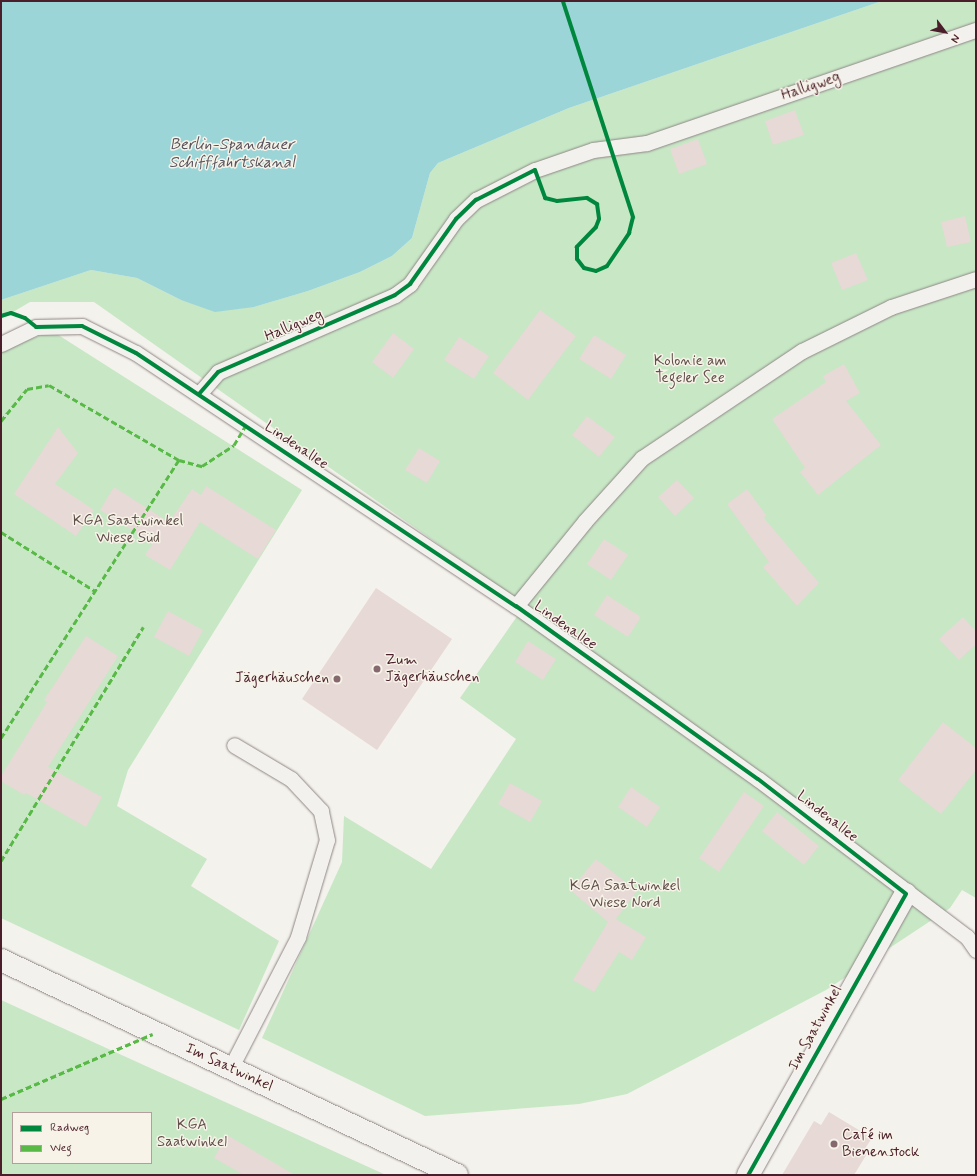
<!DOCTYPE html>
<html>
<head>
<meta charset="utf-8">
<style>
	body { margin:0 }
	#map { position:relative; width:977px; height:1176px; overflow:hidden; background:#f4f2ec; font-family:Mynerve,sans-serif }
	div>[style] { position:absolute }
	.green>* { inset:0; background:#c7e7c5 }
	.water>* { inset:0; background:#9cd5d8 }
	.building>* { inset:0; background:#e7d9d6 }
	.roads { filter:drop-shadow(0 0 1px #8f8685) drop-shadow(0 0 1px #8f8685) }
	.lane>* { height:15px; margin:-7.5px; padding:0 7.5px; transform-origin:7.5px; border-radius:7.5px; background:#f2f1ed }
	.street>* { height:22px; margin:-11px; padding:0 11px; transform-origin:11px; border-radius:11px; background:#f2f1ed }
	.quiet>* { height:3px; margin-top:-1.5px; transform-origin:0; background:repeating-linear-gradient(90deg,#58b947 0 6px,transparent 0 9px) }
	.cycleway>* { height:4px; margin:-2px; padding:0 2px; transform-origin:2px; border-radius:2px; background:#00873e }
	.dots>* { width:11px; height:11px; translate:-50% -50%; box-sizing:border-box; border:2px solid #f7f3e8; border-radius:50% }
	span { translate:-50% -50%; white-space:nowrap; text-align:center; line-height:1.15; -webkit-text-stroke:3px #f7f3e8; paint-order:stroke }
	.street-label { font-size:15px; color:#4a1f2b }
	.park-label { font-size:15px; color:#604f4a }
	.poi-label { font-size:15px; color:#4a1f2b }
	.left { translate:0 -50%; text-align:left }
	.right { translate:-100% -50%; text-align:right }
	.water-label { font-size:16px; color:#57525c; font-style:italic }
	.frame { position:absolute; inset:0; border:2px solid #4a1f2b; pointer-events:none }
	.legend { position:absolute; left:12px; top:1112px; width:140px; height:52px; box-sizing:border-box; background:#f7f3e8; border:1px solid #b29e9c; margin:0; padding:5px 7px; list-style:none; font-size:12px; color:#4a1f2b }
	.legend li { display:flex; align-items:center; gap:8px; height:20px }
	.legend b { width:20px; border:1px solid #b29e9c }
	.north { position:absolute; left:925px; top:12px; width:40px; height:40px; -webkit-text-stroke:3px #f7f3e8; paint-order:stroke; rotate:122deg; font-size:11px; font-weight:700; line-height:16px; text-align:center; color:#4a1f2b }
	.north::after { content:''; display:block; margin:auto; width:14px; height:18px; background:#4a1f2b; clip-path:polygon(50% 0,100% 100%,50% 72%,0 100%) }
</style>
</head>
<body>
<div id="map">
	<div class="green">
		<div style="clip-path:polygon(882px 1px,976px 1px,976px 898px,962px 890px,950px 908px,826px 990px,627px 1094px,579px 1104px,425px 1116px,262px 1038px,342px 862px,344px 816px,431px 869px,516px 739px,460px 698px,525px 605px,94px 302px,30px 302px,1px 319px,1px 300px,91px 270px,137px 278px,181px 300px,254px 307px,308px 291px,360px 272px,392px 256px,412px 238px,430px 173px,438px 163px,569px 108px)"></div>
		<div style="clip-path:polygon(52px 331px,302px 490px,128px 770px,117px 806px,207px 859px,191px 886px,279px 941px,239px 1030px,1px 918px,1px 350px)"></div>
		<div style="clip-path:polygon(evenodd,1px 1000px,115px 1052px,386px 1175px,1px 1175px,1px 1000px,13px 1113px,151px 1113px,151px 1163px,13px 1163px,13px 1113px)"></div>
	</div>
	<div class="water">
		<div style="clip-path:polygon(1px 1px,882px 1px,569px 108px,438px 163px,430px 173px,412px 238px,392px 256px,360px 272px,308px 291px,254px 307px,215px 312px,181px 300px,137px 278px,91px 270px,1px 300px)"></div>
	</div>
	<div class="building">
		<div style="clip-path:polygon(795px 110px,804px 135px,773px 145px,765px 121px)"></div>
		<div style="clip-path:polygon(698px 139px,707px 164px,679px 174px,670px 149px)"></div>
		<div style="clip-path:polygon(965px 216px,971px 242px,947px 247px,941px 222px)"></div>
		<div style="clip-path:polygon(856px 253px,868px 280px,842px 290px,831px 263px)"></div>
		<div style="clip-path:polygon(540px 310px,576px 336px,528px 400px,493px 373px)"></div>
		<div style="clip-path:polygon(393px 333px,414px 349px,393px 378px,372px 362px)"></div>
		<div style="clip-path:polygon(594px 335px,626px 355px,611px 379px,579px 359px)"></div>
		<div style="clip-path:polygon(459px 337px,489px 356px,474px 379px,444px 360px)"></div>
		<div style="clip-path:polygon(844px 364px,860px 393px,846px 401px,881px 445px,818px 495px,800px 472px,805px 468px,772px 419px,826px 382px,823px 376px)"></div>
		<div style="clip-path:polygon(587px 416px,615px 437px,599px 457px,572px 435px)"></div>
		<div style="clip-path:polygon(58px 427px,78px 453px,55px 484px,94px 510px,76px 536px,14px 494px)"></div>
		<div style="clip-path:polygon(419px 448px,440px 461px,427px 483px,405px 470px)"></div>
		<div style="clip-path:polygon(677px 480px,694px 498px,675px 516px,658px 497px)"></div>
		<div style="clip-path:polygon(206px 486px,276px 530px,258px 559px,200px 522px,170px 570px,145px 555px,153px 543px,100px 510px,114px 487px,169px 522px,192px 489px,201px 495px)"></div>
		<div style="clip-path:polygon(747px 489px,766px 515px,764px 518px,819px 583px,797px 606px,763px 567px,769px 562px,727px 504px)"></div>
		<div style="clip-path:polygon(604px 539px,628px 555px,611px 580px,587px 564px)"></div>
		<div style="clip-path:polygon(376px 588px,452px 639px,377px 750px,302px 699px)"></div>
		<div style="clip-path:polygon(607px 595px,641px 617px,628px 637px,594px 615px)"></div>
		<div style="clip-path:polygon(168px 611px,203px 630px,189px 656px,154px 637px)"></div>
		<div style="clip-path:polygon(963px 617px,976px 631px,976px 644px,959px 660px,939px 639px)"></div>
		<div style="clip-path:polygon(86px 636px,118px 656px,48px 767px,102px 797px,86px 827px,26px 793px,24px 795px,1px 781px,1px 776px,47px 702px,44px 700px)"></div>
		<div style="clip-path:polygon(528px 641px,556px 659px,543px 680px,515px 662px)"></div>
		<div style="clip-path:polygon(943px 722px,976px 748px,976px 770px,941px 814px,898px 780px)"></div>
		<div style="clip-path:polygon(510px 783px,542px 801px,530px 822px,498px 804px)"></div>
		<div style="clip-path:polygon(631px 787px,660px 807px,647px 827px,618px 807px)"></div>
		<div style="clip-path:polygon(744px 792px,764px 806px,719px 872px,699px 858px)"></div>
		<div style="clip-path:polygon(777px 812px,819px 846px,804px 865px,762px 831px)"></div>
		<div style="clip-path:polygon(596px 859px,637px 891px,616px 919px,646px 937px,632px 960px,619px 952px,594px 992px,573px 980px,608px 922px,570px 890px)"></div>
		<div style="clip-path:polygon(829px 1112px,872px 1138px,864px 1150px,868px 1152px,854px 1175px,782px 1175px,814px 1121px,821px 1125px)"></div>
		<div style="clip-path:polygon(227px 1135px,295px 1175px,244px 1175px,214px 1158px)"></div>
	</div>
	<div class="roads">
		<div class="lane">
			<div style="left:1px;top:344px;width:39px;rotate:-26deg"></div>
			<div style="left:36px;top:327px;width:46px;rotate:-1.2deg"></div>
			<div style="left:82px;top:326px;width:60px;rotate:26.6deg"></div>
			<div style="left:136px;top:353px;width:457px;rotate:33.7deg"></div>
			<div style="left:516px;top:606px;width:297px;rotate:35.6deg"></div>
			<div style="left:758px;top:779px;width:262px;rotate:37.1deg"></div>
			<div style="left:967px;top:937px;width:16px;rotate:55deg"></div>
			<div style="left:199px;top:394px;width:29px;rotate:-49deg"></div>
			<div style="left:218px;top:372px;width:193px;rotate:-23.5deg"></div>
			<div style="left:395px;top:295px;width:19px;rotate:-36deg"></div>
			<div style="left:410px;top:284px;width:80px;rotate:-54.7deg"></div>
			<div style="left:456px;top:219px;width:28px;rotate:-44deg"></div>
			<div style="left:476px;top:200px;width:66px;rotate:-27deg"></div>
			<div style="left:535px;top:170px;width:61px;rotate:-19deg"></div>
			<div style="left:593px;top:150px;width:54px;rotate:-7.4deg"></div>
			<div style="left:647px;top:143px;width:348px;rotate:-19deg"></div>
			<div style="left:516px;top:606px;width:109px;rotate:-50.9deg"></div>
			<div style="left:585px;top:521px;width:85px;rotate:-47.9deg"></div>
			<div style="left:642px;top:458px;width:192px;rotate:-33.8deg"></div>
			<div style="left:802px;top:351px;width:99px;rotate:-26.3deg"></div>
			<div style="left:891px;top:307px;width:89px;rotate:-18.2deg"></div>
			<div style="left:230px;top:1069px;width:148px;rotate:-62.7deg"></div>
			<div style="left:298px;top:937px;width:101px;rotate:-73.4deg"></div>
			<div style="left:327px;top:840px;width:30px;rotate:-102deg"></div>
			<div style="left:321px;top:811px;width:44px;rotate:-133.2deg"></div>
			<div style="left:291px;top:779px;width:66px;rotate:-149.2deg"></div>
		</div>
		<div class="street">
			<div style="left:1px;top:960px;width:504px;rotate:25.24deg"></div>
			<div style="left:748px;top:1175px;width:322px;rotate:-60.7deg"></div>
		</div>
	</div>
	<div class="quiet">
		<div style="left:1px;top:421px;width:41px;rotate:-50.9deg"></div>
		<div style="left:27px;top:389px;width:22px;rotate:-10deg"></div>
		<div style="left:49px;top:385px;width:150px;rotate:30deg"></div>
		<div style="left:179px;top:460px;width:24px;rotate:15deg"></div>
		<div style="left:202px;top:466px;width:38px;rotate:-33deg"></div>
		<div style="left:234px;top:445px;width:21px;rotate:-59deg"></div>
		<div style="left:1px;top:532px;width:111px;rotate:32.1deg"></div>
		<div style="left:1px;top:738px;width:330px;rotate:-57.4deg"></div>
		<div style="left:1px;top:861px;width:274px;rotate:-58.7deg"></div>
		<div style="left:1px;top:1099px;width:165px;rotate:-23.2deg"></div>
	</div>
	<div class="cycleway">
		<div style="left:1px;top:316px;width:10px;rotate:-17deg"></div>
		<div style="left:11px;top:313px;width:15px;rotate:20deg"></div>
		<div style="left:25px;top:318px;width:14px;rotate:39deg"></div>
		<div style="left:36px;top:327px;width:46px;rotate:-1.2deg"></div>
		<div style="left:82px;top:326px;width:60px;rotate:26.6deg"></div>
		<div style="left:136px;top:353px;width:457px;rotate:33.7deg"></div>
		<div style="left:516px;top:606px;width:297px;rotate:35.6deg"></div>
		<div style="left:758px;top:779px;width:187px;rotate:37.8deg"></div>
		<div style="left:906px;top:894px;width:322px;rotate:119.3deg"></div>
		<div style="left:199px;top:394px;width:29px;rotate:-49deg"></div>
		<div style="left:218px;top:372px;width:193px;rotate:-23.5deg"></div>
		<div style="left:395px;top:295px;width:19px;rotate:-36deg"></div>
		<div style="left:410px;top:284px;width:80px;rotate:-54.7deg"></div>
		<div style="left:456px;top:219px;width:28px;rotate:-44deg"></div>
		<div style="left:476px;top:200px;width:66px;rotate:-27deg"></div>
		<div style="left:535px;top:170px;width:30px;rotate:70deg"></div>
		<div style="left:545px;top:198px;width:12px;rotate:14deg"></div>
		<div style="left:557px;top:201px;width:30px;rotate:-6deg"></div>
		<div style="left:587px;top:198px;width:12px;rotate:31deg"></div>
		<div style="left:597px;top:204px;width:15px;rotate:82deg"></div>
		<div style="left:599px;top:219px;width:9px;rotate:111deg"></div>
		<div style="left:596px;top:227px;width:28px;rotate:134deg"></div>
		<div style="left:577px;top:247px;width:12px;rotate:90deg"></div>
		<div style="left:577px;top:259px;width:11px;rotate:52deg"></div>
		<div style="left:584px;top:268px;width:12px;rotate:14deg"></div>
		<div style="left:596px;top:271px;width:12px;rotate:-24deg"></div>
		<div style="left:607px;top:266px;width:40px;rotate:-56deg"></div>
		<div style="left:629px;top:233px;width:16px;rotate:-76deg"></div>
		<div style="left:633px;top:217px;width:227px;rotate:-108deg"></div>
	</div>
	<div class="dots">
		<div style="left:377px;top:669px;background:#86696f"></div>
		<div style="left:337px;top:679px;background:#86696f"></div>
		<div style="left:834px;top:1144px;background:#86696f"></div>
	</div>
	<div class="street-label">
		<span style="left:811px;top:87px;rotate:-19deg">Halligweg</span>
		<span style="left:294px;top:326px;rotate:-23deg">Halligweg</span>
		<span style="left:296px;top:446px;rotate:34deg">Lindenallee</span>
		<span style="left:565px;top:626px;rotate:35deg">Lindenallee</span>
		<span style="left:827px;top:817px;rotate:38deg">Lindenallee</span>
		<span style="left:816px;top:1028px;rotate:-61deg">Im Saatwinkel</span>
		<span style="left:229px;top:1068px;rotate:25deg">Im Saatwinkel</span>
	</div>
	<div class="park-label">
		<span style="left:690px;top:370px">Kolonie am<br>Tegeler See</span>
		<span style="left:128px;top:530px">KGA Saatwinkel<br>Wiese Süd</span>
		<span style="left:625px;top:895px">KGA Saatwinkel<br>Wiese Nord</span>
		<span style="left:192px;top:1134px">KGA<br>Saatwinkel</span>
	</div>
	<div class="poi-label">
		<span class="left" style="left:385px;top:669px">Zum<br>Jägerhäuschen</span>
		<span class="right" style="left:329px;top:679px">Jägerhäuschen</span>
		<span class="left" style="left:842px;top:1144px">Café im<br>Bienenstock</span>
	</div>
	<div class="water-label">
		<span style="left:232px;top:154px">Berlin-Spandauer<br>Schifffahrtskanal</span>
	</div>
	<div class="frame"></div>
	<ul class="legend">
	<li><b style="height:5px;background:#00873e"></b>Radweg</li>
	<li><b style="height:5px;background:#58b947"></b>Weg</li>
	</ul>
	<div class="north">N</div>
</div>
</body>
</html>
